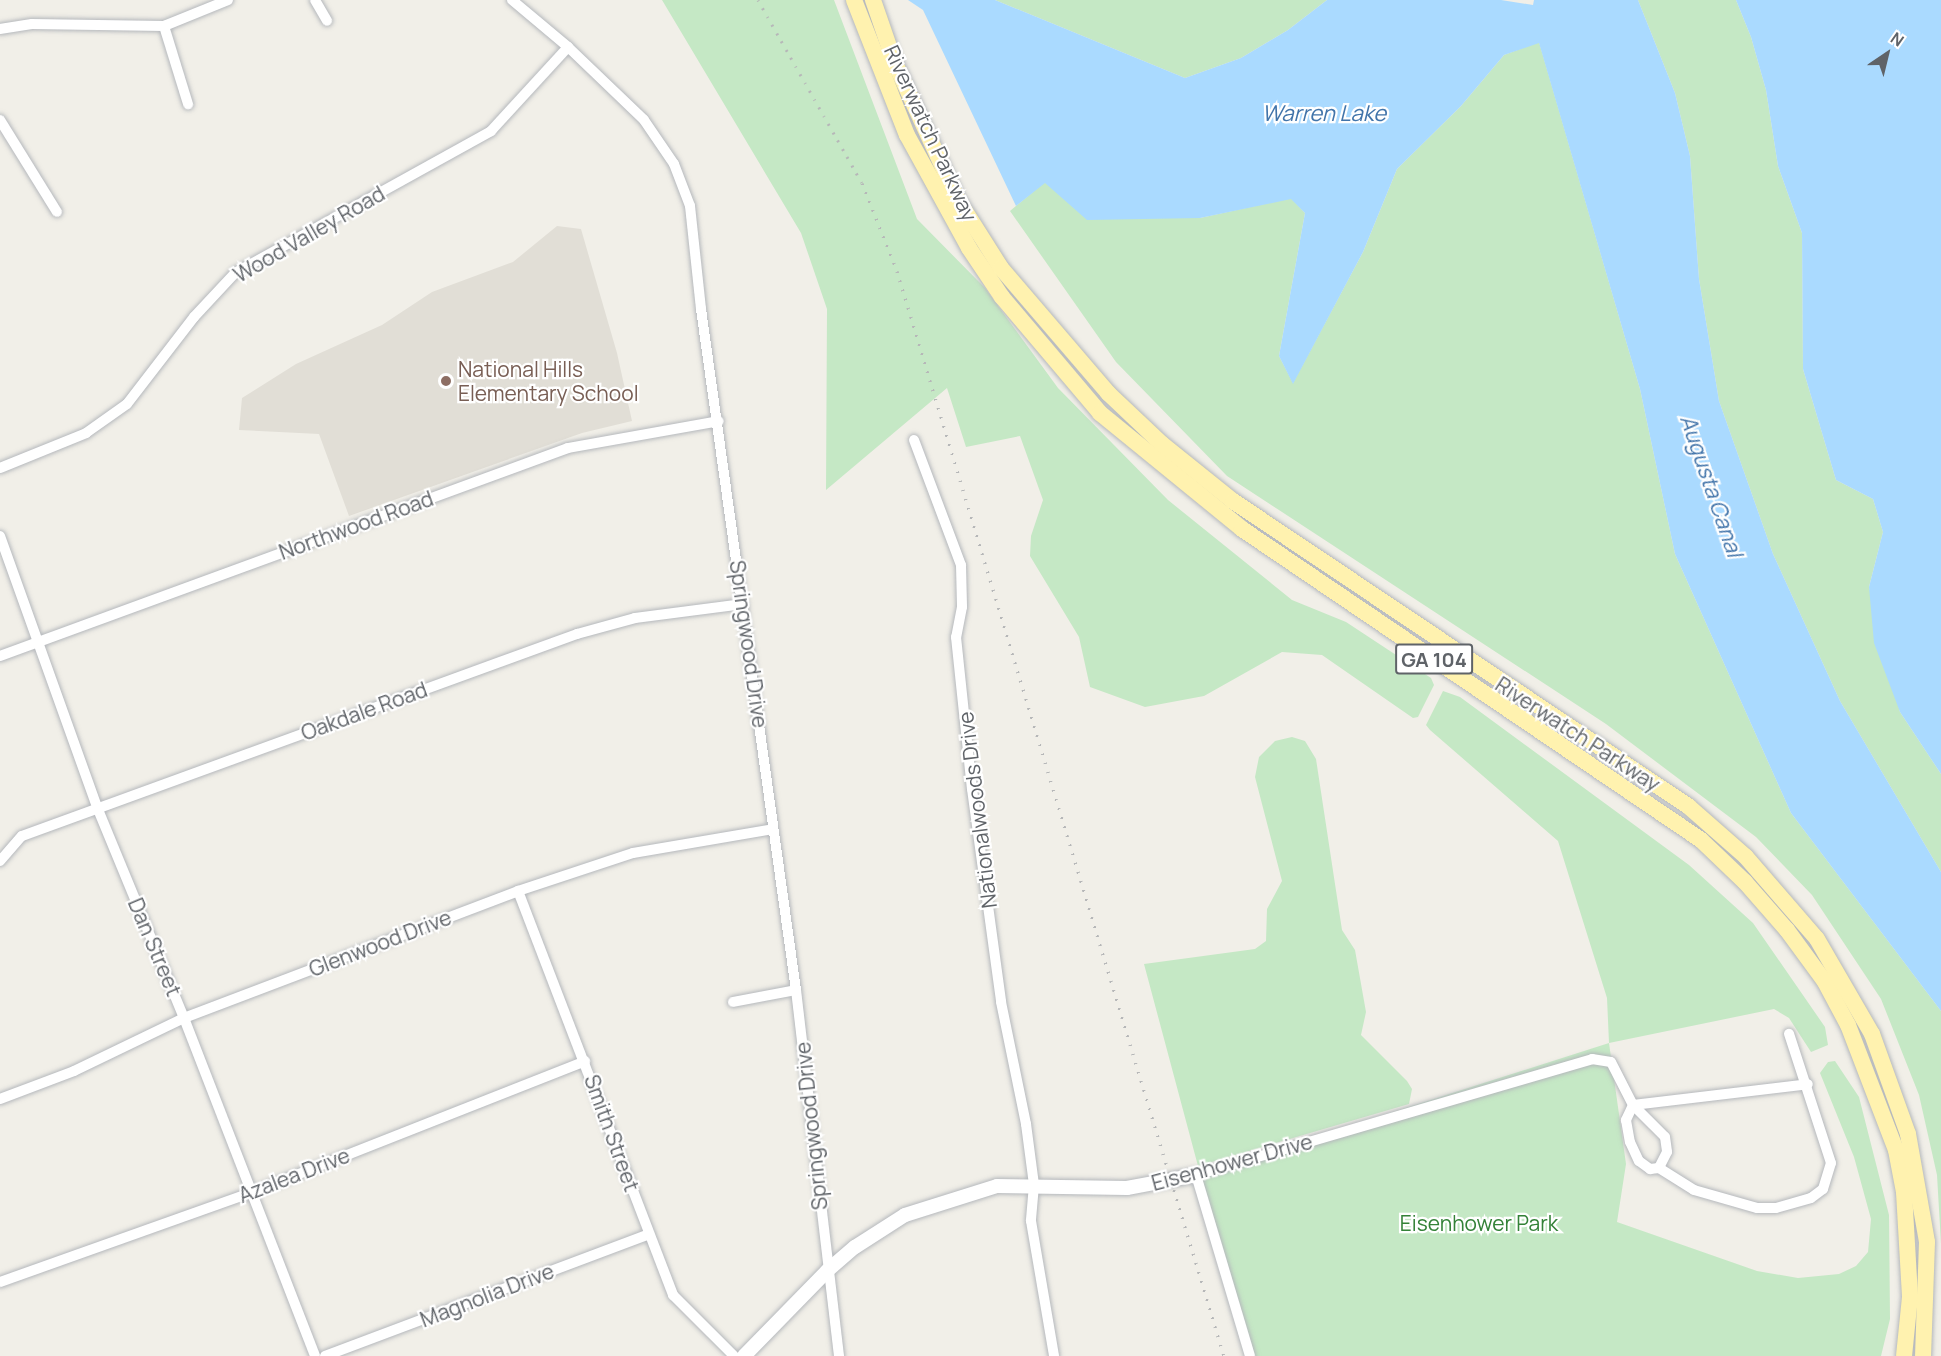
<!DOCTYPE html>
<html>
<head>
<meta charset="utf-8">
<style>
	body { margin:0 }
	#map { position:relative; width:1941px; height:1356px; overflow:hidden; background:#f1efe8; font-family:Manrope,sans-serif }
	div>[style] { position:absolute }
	.education>* { inset:0; background:#e1ded6 }
	.green>* { inset:0; background:#c5e8c5 }
	.water>* { inset:0; background:#aadaff }
	.roads { filter:drop-shadow(0 0 2px #b5b8bc) drop-shadow(0 0 2px #b5b8bc) }
	.minor>* { height:10px; margin:-5px; padding:0 5px; transform-origin:5px; border-radius:5px; background:#fff }
	.tertiary>* { height:14px; margin:-7px; padding:0 7px; transform-origin:7px; border-radius:7px; background:#fff }
	.primary>* { height:16px; margin:-8px; padding:0 8px; transform-origin:8px; border-radius:8px; background:#fff2af }
	.rail>* { height:3px; margin-top:-1.5px; transform-origin:0; background:repeating-linear-gradient(90deg,#b6b7b8 0 1.5px,transparent 0 9.5px) }
	.dots>* { width:16px; height:16px; translate:-50% -50%; box-sizing:border-box; border:3px solid #fff; border-radius:50% }
	span { translate:-50% -50%; white-space:nowrap; text-align:center; line-height:1.15; -webkit-text-stroke:4.5px #fff; paint-order:stroke }
	.shield-label span { padding:2px 4px; background:#fff; border:2px solid; border-radius:4px; -webkit-text-stroke-width:0 }
	.shield-label { font-size:20px; color:#5f6368; font-weight:700 }
	.street-label { font-size:21px; color:#5f6368 }
	.education-label { font-size:21px; color:#785e54 }
	.left { translate:0 -50%; text-align:left }
	.park-label { font-size:21px; color:#348238 }
	.water-label { font-size:22px; color:#4174aa; font-style:italic }
	.north { position:absolute; left:1857px; top:24px; width:60px; height:60px; -webkit-text-stroke:4px #fff; paint-order:stroke; rotate:35deg; font-size:16px; font-weight:700; line-height:24px; text-align:center; color:#5f6368 }
	.north::after { content:''; display:block; margin:auto; width:21px; height:27px; background:#5f6368; clip-path:polygon(50% 0,100% 100%,50% 72%,0 100%) }
</style>
</head>
<body>
<div id="map">
	<div class="education">
		<div style="clip-path:polygon(557px 226px,581px 229px,617px 353px,632px 421px,582px 433px,349px 516px,319px 434px,239px 430px,242px 398px,296px 364px,382px 325px,432px 292px,513px 262px)"></div>
	</div>
	<div class="green">
		<div style="clip-path:polygon(662px 0,834px 0,917px 219px,985px 288px,1058px 388px,1168px 500px,1292px 600px,1346px 622px,1431px 678px,1434px 685px,1418px 717px,1413px 718px,1322px 655px,1282px 652px,1204px 696px,1145px 707px,1090px 687px,1079px 637px,1030px 556px,1031px 536px,1043px 500px,1020px 436px,966px 447px,947px 388px,826px 490px,827px 309px,801px 233px)"></div>
		<div style="clip-path:polygon(995px 0,1327px 0,1288px 30px,1241px 58px,1185px 78px)"></div>
		<div style="clip-path:polygon(1638px 0,1736px 0,1751px 37px,1766px 90px,1778px 166px,1802px 233px,1803px 369px,1836px 480px,1873px 499px,1883px 532px,1869px 587px,1900px 712px,1941px 774px,1941px 872px,1840px 701px,1773px 554px,1719px 401px,1699px 279px,1690px 156px,1675px 93px)"></div>
		<div style="clip-path:polygon(1539px 42px,1640px 389px,1675px 554px,1791px 813px,1941px 1011px,1941px 1244px,1937px 1175px,1919px 1095px,1881px 999px,1812px 895px,1756px 837px,1606px 724px,1227px 476px,1116px 362px,1010px 211px,1045px 182px,1200px 218px,1291px 198px,1305px 213px,1279px 356px,1293px 383px,1363px 252px,1397px 169px,1461px 106px,1504px 55px)"></div>
		<div style="clip-path:polygon(1443px 691px,1460px 697px,1689px 865px,1753px 923px,1825px 1027px,1828px 1045px,1811px 1052px,1789px 1018px,1774px 1009px,1609px 1043px,1626px 1164px,1617px 1222px,1757px 1271px,1798px 1278px,1839px 1274px,1856px 1266px,1868px 1252px,1871px 1219px,1854px 1157px,1820px 1073px,1828px 1062px,1835px 1061px,1859px 1097px,1889px 1215px,1890px 1319px,1881px 1356px,1250px 1356px,1196px 1175px,1609px 1043px,1607px 998px,1558px 841px,1430px 730px,1426px 725px)"></div>
		<div style="clip-path:polygon(1292px 737px,1305px 741px,1316px 759px,1342px 930px,1355px 950px,1366px 1012px,1361px 1035px,1407px 1081px,1412px 1089px,1409px 1104px,1198px 1166px,1144px 964px,1255px 949px,1266px 941px,1267px 909px,1282px 881px,1255px 777px,1259px 757px,1275px 741px)"></div>
	</div>
	<div class="water">
		<div style="clip-path:polygon(908px 0,995px 0,1185px 78px,1241px 58px,1288px 30px,1327px 0,1501px 0,1533px 5px,1534px 0,1638px 0,1675px 93px,1690px 156px,1699px 279px,1719px 401px,1773px 554px,1840px 701px,1941px 872px,1941px 1011px,1791px 813px,1675px 554px,1640px 389px,1539px 43px,1504px 55px,1461px 106px,1397px 169px,1363px 252px,1293px 384px,1279px 356px,1305px 213px,1291px 199px,1200px 218px,1087px 220px,1045px 183px,1016px 206px,923px 10px)"></div>
		<div style="clip-path:polygon(1736px 0,1941px 0,1941px 774px,1900px 712px,1874px 643px,1869px 587px,1883px 532px,1873px 499px,1836px 480px,1803px 369px,1802px 233px,1778px 166px,1766px 90px,1751px 37px)"></div>
	</div>
	<div class="roads">
		<div class="minor">
			<div style="left:315px;top:0;width:24px;rotate:60deg"></div>
			<div style="left:512px;top:0;width:73px;rotate:40deg"></div>
			<div style="left:568px;top:47px;width:105px;rotate:43.8deg"></div>
			<div style="left:644px;top:120px;width:53px;rotate:55.7deg"></div>
			<div style="left:674px;top:164px;width:45px;rotate:69.1deg"></div>
			<div style="left:690px;top:206px;width:104px;rotate:83.9deg"></div>
			<div style="left:701px;top:309px;width:688px;rotate:82.06deg"></div>
			<div style="left:796px;top:990px;width:369px;rotate:83.3deg"></div>
			<div style="left:164px;top:26px;width:82px;rotate:72.9deg"></div>
			<div style="left:0;top:29px;width:32px;rotate:-9deg"></div>
			<div style="left:32px;top:24px;width:132px;rotate:0.9deg"></div>
			<div style="left:164px;top:26px;width:69px;rotate:-22.1deg"></div>
			<div style="left:0;top:120px;width:108px;rotate:58.2deg"></div>
			<div style="left:914px;top:440px;width:134px;rotate:69.4deg"></div>
			<div style="left:961px;top:565px;width:42px;rotate:88.6deg"></div>
			<div style="left:962px;top:607px;width:31px;rotate:101deg"></div>
			<div style="left:956px;top:637px;width:153px;rotate:84deg"></div>
			<div style="left:972px;top:789px;width:215px;rotate:82.2deg"></div>
			<div style="left:1001px;top:1002px;width:125px;rotate:78.4deg"></div>
			<div style="left:1026px;top:1124px;width:62px;rotate:82.5deg"></div>
			<div style="left:1034px;top:1185px;width:36px;rotate:95deg"></div>
			<div style="left:1031px;top:1221px;width:137px;rotate:80.3deg"></div>
			<div style="left:0;top:468px;width:93px;rotate:-22.1deg"></div>
			<div style="left:86px;top:433px;width:50px;rotate:-35.3deg"></div>
			<div style="left:127px;top:404px;width:110px;rotate:-52.4deg"></div>
			<div style="left:194px;top:317px;width:60px;rotate:-47deg"></div>
			<div style="left:235px;top:273px;width:293px;rotate:-29deg"></div>
			<div style="left:491px;top:131px;width:114px;rotate:-47.5deg"></div>
			<div style="left:0;top:536px;width:288px;rotate:70.3deg"></div>
			<div style="left:97px;top:807px;width:228px;rotate:67.6deg"></div>
			<div style="left:184px;top:1018px;width:362px;rotate:68.8deg"></div>
			<div style="left:0;top:656px;width:605px;rotate:-20.11deg"></div>
			<div style="left:568px;top:448px;width:153px;rotate:-10.1deg"></div>
			<div style="left:0;top:861px;width:33px;rotate:-49deg"></div>
			<div style="left:22px;top:836px;width:591px;rotate:-20deg"></div>
			<div style="left:577px;top:634px;width:60px;rotate:-15.4deg"></div>
			<div style="left:635px;top:618px;width:109px;rotate:-7.4deg"></div>
			<div style="left:518px;top:891px;width:433px;rotate:69deg"></div>
			<div style="left:673px;top:1295px;width:86px;rotate:45deg"></div>
			<div style="left:733px;top:1002px;width:64px;rotate:-10.8deg"></div>
			<div style="left:0;top:1099px;width:79px;rotate:-20.7deg"></div>
			<div style="left:74px;top:1071px;width:122px;rotate:-25.7deg"></div>
			<div style="left:184px;top:1018px;width:357px;rotate:-20.8deg"></div>
			<div style="left:518px;top:891px;width:121px;rotate:-18.3deg"></div>
			<div style="left:633px;top:853px;width:142px;rotate:-9.7deg"></div>
			<div style="left:1633px;top:1105px;width:17px;rotate:115deg"></div>
			<div style="left:1626px;top:1120px;width:22px;rotate:80deg"></div>
			<div style="left:1630px;top:1142px;width:21px;rotate:65deg"></div>
			<div style="left:1639px;top:1161px;width:14px;rotate:36deg"></div>
			<div style="left:1650px;top:1169px;width:9px;rotate:-6deg"></div>
			<div style="left:1659px;top:1168px;width:41px;rotate:32.2deg"></div>
			<div style="left:1694px;top:1190px;width:66px;rotate:15.9deg"></div>
			<div style="left:1757px;top:1208px;width:19px"></div>
			<div style="left:1776px;top:1208px;width:36px;rotate:-16deg"></div>
			<div style="left:1811px;top:1198px;width:15px;rotate:-37deg"></div>
			<div style="left:1823px;top:1189px;width:27px;rotate:-73deg"></div>
			<div style="left:1831px;top:1163px;width:136px;rotate:-108deg"></div>
			<div style="left:1633px;top:1105px;width:176px;rotate:-6.8deg"></div>
			<div style="left:0;top:1282px;width:269px;rotate:-19.6deg"></div>
			<div style="left:253px;top:1192px;width:357px;rotate:-21.5deg"></div>
			<div style="left:325px;top:1356px;width:346px;rotate:-20.6deg"></div>
			<div style="left:1250px;top:1356px;width:189px;rotate:-106.6deg"></div>
			<div style="left:1196px;top:1175px;width:413px;rotate:-16.3deg"></div>
			<div style="left:1592px;top:1059px;width:19px;rotate:9deg"></div>
			<div style="left:1611px;top:1062px;width:48px;rotate:62.9deg"></div>
			<div style="left:1633px;top:1105px;width:45px;rotate:45deg"></div>
			<div style="left:1665px;top:1137px;width:15px;rotate:82deg"></div>
			<div style="left:1667px;top:1152px;width:18px;rotate:117deg"></div>
		</div>
		<div class="tertiary">
			<div style="left:744px;top:1356px;width:119px;rotate:-45.7deg"></div>
			<div style="left:827px;top:1271px;width:37px;rotate:-41deg"></div>
			<div style="left:855px;top:1247px;width:59px;rotate:-32.6deg"></div>
			<div style="left:905px;top:1215px;width:96px;rotate:-17.5deg"></div>
			<div style="left:997px;top:1186px;width:130px;rotate:0.9deg"></div>
			<div style="left:1127px;top:1188px;width:70px;rotate:-10.7deg"></div>
		</div>
		<div class="primary">
			<div style="left:854px;top:0;width:145px;rotate:68.6deg"></div>
			<div style="left:907px;top:135px;width:129px;rotate:61.2deg"></div>
			<div style="left:969px;top:248px;width:59px;rotate:56deg"></div>
			<div style="left:1002px;top:297px;width:152px;rotate:49.8deg"></div>
			<div style="left:1100px;top:413px;width:183px;rotate:39.2deg"></div>
			<div style="left:1242px;top:529px;width:554px;rotate:34.12deg"></div>
			<div style="left:1701px;top:840px;width:61px;rotate:43.7deg"></div>
			<div style="left:1745px;top:882px;width:64px;rotate:48.8deg"></div>
			<div style="left:1787px;top:930px;width:64px;rotate:53.8deg"></div>
			<div style="left:1825px;top:982px;width:49px;rotate:61.9deg"></div>
			<div style="left:1848px;top:1025px;width:134px;rotate:69deg"></div>
			<div style="left:1896px;top:1150px;width:43px;rotate:79.2deg"></div>
			<div style="left:1904px;top:1192px;width:105px;rotate:86.7deg"></div>
			<div style="left:1910px;top:1297px;width:59px;rotate:95.8deg"></div>
			<div style="left:873px;top:0;width:65px;rotate:71deg"></div>
			<div style="left:894px;top:61px;width:153px;rotate:65.3deg"></div>
			<div style="left:958px;top:200px;width:80px;rotate:57.7deg"></div>
			<div style="left:1001px;top:268px;width:165px;rotate:49.4deg"></div>
			<div style="left:1108px;top:393px;width:74px;rotate:43.4deg"></div>
			<div style="left:1162px;top:444px;width:91px;rotate:38.8deg"></div>
			<div style="left:1233px;top:501px;width:548px;rotate:33.84deg"></div>
			<div style="left:1688px;top:806px;width:77px;rotate:41.3deg"></div>
			<div style="left:1746px;top:857px;width:108px;rotate:49.1deg"></div>
			<div style="left:1817px;top:939px;width:110px;rotate:59.9deg"></div>
			<div style="left:1872px;top:1034px;width:106px;rotate:70.2deg"></div>
			<div style="left:1908px;top:1134px;width:110px;rotate:80deg"></div>
			<div style="left:1927px;top:1242px;width:114px;rotate:92deg"></div>
		</div>
	</div>
	<div class="rail">
		<div style="left:758px;top:0;width:210px;rotate:60.4deg"></div>
		<div style="left:862px;top:183px;width:95px;rotate:68.3deg"></div>
		<div style="left:897px;top:271px;width:1133px;rotate:73.23deg"></div>
	</div>
	<div class="dots">
		<div style="left:446px;top:381px;background:#8d6e63"></div>
	</div>
	<div class="shield-label">
		<span style="left:1434px;top:659px">GA 104</span>
	</div>
	<div class="street-label">
		<span style="left:931px;top:133px;rotate:65deg">Riverwatch Parkway</span>
		<span style="left:309px;top:234px;rotate:-30deg">Wood Valley Road</span>
		<span style="left:356px;top:525px;rotate:-20deg">Northwood Road</span>
		<span style="left:749px;top:644px;rotate:82deg">Springwood Drive</span>
		<span style="left:364px;top:711px;rotate:-20deg">Oakdale Road</span>
		<span style="left:1578px;top:734px;rotate:33deg">Riverwatch Parkway</span>
		<span style="left:977px;top:810px;rotate:-97deg">Nationalwoods Drive</span>
		<span style="left:380px;top:943px;rotate:-21deg">Glenwood Drive</span>
		<span style="left:155px;top:947px;rotate:67deg">Dan Street</span>
		<span style="left:811px;top:1126px;rotate:-96deg">Springwood Drive</span>
		<span style="left:612px;top:1133px;rotate:70deg">Smith Street</span>
		<span style="left:1232px;top:1162px;rotate:-15deg">Eisenhower Drive</span>
		<span style="left:294px;top:1175px;rotate:-21deg">Azalea Drive</span>
		<span style="left:487px;top:1295px;rotate:-21deg">Magnolia Drive</span>
	</div>
	<div class="education-label">
		<span class="left" style="left:458px;top:381px">National Hills<br>Elementary School</span>
	</div>
	<div class="park-label">
		<span style="left:1479px;top:1223px">Eisenhower Park</span>
	</div>
	<div class="water-label">
		<span style="left:1324px;top:114px">Warren Lake</span>
		<span style="left:1711px;top:486px;rotate:71deg">Augusta Canal</span>
	</div>
	<div class="north">N</div>
</div>
</body>
</html>
